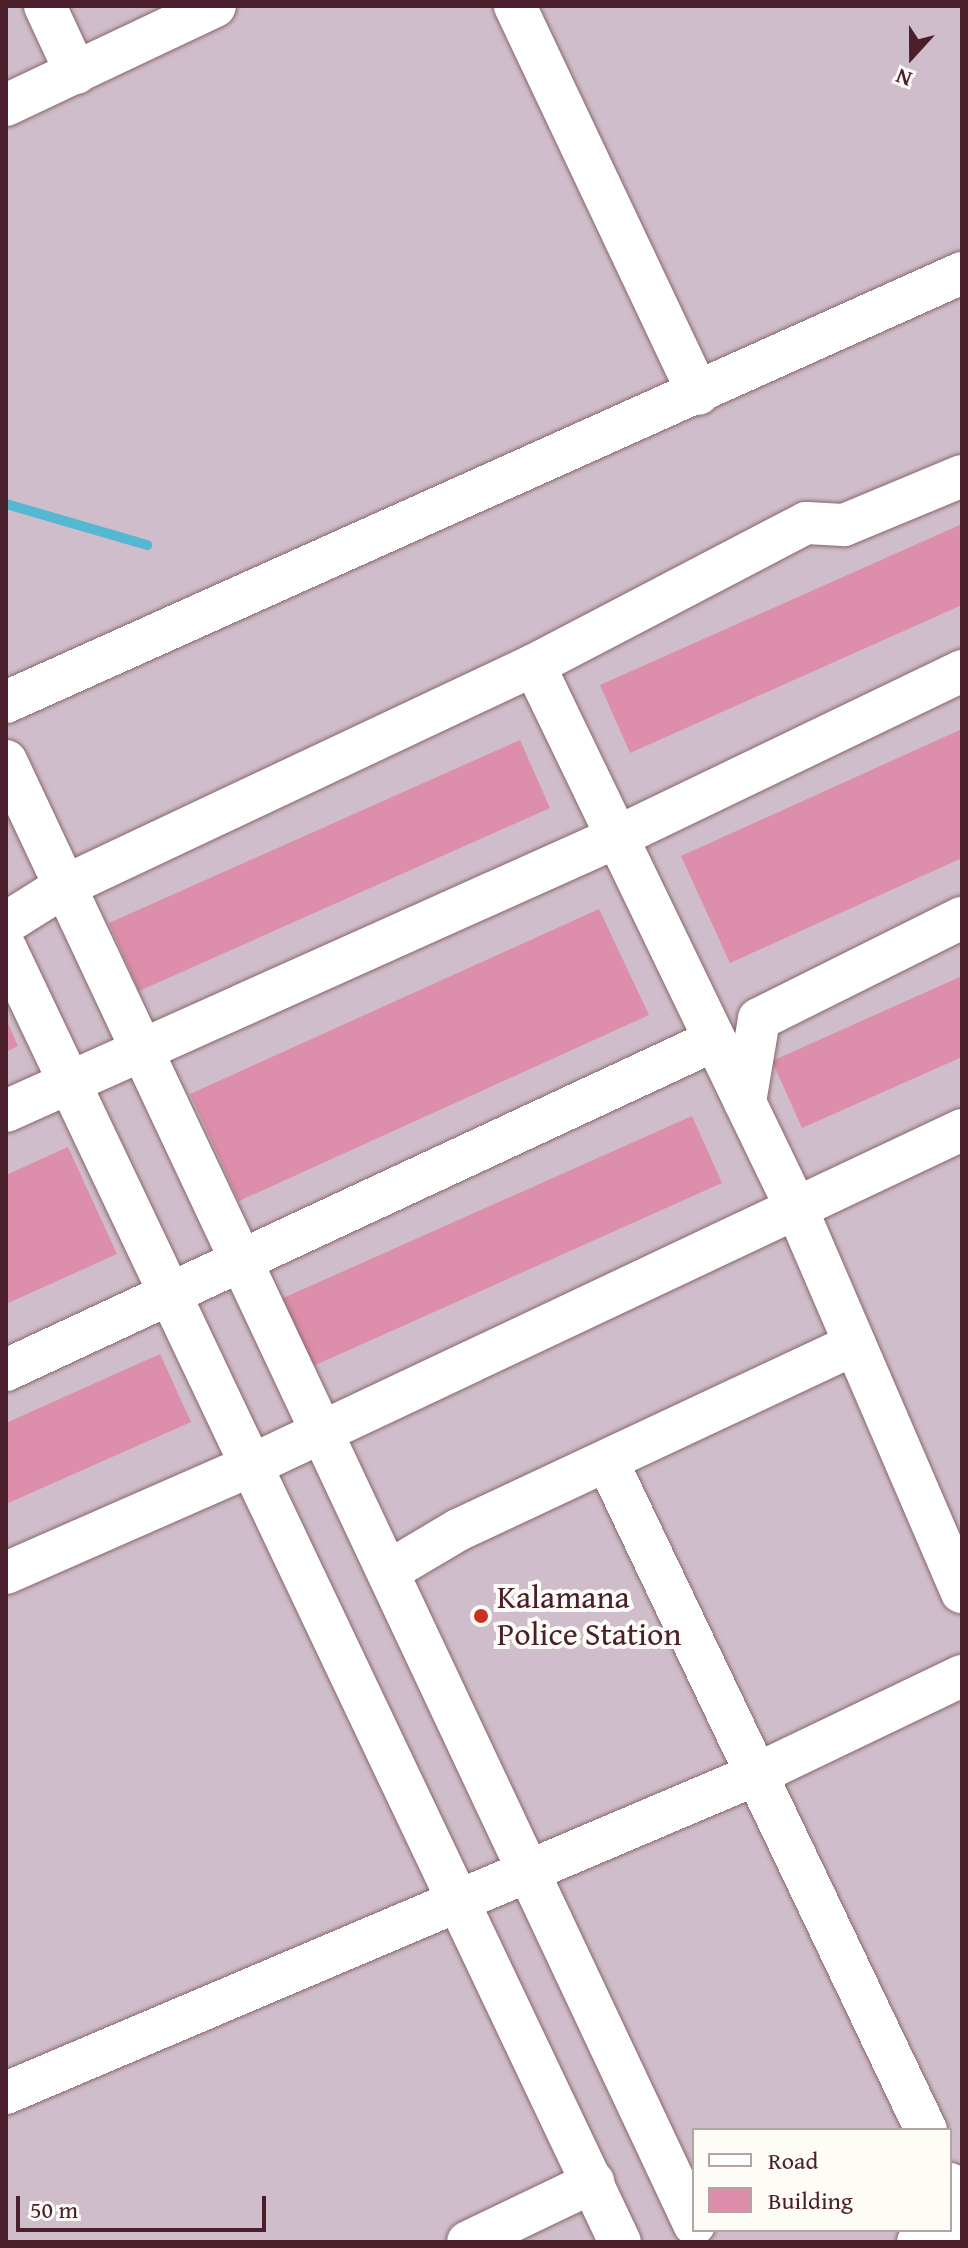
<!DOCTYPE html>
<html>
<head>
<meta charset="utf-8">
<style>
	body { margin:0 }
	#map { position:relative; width:968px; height:2248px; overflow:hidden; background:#f4ecd7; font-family:"Gentium Book Plus",serif }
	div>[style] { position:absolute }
	.industrial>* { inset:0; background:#d0bdcc }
	.stream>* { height:10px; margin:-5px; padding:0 5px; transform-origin:5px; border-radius:5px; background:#54b8d2 }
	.building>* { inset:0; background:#dc8eaa }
	.roads { filter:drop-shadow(0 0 2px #866767) drop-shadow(0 0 2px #866767) }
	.minor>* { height:42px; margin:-21px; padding:0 21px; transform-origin:21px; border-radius:21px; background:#fff }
	.dots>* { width:22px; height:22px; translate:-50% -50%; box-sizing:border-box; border:4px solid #fdfcf7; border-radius:50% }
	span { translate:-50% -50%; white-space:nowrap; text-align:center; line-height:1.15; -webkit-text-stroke:8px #fdfcf7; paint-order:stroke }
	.poi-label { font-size:32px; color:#4a1f2b }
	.left { translate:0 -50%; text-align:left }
	.frame { position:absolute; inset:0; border:8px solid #4a1f2b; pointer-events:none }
	.legend { position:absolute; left:692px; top:2128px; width:260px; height:104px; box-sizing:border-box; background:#fdfcf7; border:2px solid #b5a4a5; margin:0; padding:10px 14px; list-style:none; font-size:24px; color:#4a1f2b }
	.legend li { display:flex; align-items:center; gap:16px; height:40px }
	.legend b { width:40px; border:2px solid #b5a4a5 }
	.north { position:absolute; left:872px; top:16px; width:80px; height:80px; -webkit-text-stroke:6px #fdfcf7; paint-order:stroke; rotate:201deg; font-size:22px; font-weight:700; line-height:32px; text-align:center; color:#4a1f2b }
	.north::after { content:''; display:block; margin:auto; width:28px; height:36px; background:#4a1f2b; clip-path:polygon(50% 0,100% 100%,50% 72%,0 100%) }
	.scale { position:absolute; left:16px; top:2196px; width:250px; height:36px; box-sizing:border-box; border:4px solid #4a1f2b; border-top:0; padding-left:10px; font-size:24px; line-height:28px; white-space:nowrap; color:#4a1f2b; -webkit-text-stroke:6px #fdfcf7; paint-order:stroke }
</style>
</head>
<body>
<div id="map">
	<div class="industrial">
		<div style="clip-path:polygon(evenodd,6px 6px,962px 6px,962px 2242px,6px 2242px,6px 6px,694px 2130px,950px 2130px,950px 2230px,694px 2230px,694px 2130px)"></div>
	</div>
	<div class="stream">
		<div style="left:6px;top:504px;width:147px;rotate:16.2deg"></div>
	</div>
	<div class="building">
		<div style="clip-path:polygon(962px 524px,962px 605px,630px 753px,600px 685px)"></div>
		<div style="clip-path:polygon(962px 729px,962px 858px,730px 963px,681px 856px)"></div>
		<div style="clip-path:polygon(520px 740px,550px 808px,139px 991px,109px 923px)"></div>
		<div style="clip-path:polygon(599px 909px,649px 1015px,239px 1201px,190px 1094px)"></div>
		<div style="clip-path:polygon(962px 976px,962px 1057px,802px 1128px,772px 1061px)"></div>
		<div style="clip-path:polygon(6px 1019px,18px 1046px,6px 1052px)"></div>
		<div style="clip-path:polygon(692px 1116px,722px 1183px,311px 1367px,281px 1299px)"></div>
		<div style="clip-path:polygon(68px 1147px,117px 1254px,6px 1304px,6px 1175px)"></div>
		<div style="clip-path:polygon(160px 1354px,191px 1422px,6px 1504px,6px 1423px)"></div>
	</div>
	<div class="roads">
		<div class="minor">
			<div style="left:45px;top:6px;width:74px;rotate:65.2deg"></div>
			<div style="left:515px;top:6px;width:429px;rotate:64.7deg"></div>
			<div style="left:6px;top:105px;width:231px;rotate:-25.3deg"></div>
			<div style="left:962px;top:476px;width:128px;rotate:157.4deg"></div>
			<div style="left:844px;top:525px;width:38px;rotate:-177deg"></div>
			<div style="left:806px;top:523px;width:307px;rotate:152.4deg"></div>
			<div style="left:534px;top:665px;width:607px;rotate:64.24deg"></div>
			<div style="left:798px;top:1212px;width:414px;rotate:66.7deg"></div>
			<div style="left:6px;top:702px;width:1048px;rotate:-24.17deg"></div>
			<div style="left:6px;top:761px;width:1617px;rotate:64.81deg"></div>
			<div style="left:6px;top:923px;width:70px;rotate:-32.1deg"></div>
			<div style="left:65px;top:886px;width:518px;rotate:-25.23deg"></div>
			<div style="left:6px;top:949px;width:1431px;rotate:64.6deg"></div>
			<div style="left:745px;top:1102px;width:84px;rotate:-80.4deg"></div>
			<div style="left:759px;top:1019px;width:227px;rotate:-26.5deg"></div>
			<div style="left:6px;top:1111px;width:670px;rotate:-24.15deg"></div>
			<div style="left:617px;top:837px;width:383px;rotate:-25.7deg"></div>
			<div style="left:6px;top:1370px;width:782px;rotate:-24.96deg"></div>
			<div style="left:608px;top:1463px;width:739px;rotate:64.51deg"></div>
			<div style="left:389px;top:1571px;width:80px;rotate:-30.7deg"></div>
			<div style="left:458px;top:1530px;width:438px;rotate:-25.1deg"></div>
			<div style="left:6px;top:1573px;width:271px;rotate:-23.7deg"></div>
			<div style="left:254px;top:1464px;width:783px;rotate:-25.26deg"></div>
			<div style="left:6px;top:2093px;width:816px;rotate:-23.01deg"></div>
			<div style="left:757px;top:1774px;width:227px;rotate:-25.6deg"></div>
			<div style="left:950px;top:2184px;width:30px;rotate:66deg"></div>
			<div style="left:468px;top:2242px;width:139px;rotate:-25.6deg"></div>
			<div style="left:918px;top:2242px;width:28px;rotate:-26deg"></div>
		</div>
	</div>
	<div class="dots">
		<div style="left:481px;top:1616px;background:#c8321e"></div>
	</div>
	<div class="poi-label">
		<span class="left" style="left:497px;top:1616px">Kalamana<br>Police Station</span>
	</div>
	<div class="frame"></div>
	<ul class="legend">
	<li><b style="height:10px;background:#fff"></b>Road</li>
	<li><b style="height:22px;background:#dc8eaa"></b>Building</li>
	</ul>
	<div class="north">N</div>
	<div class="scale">50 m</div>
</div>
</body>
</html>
